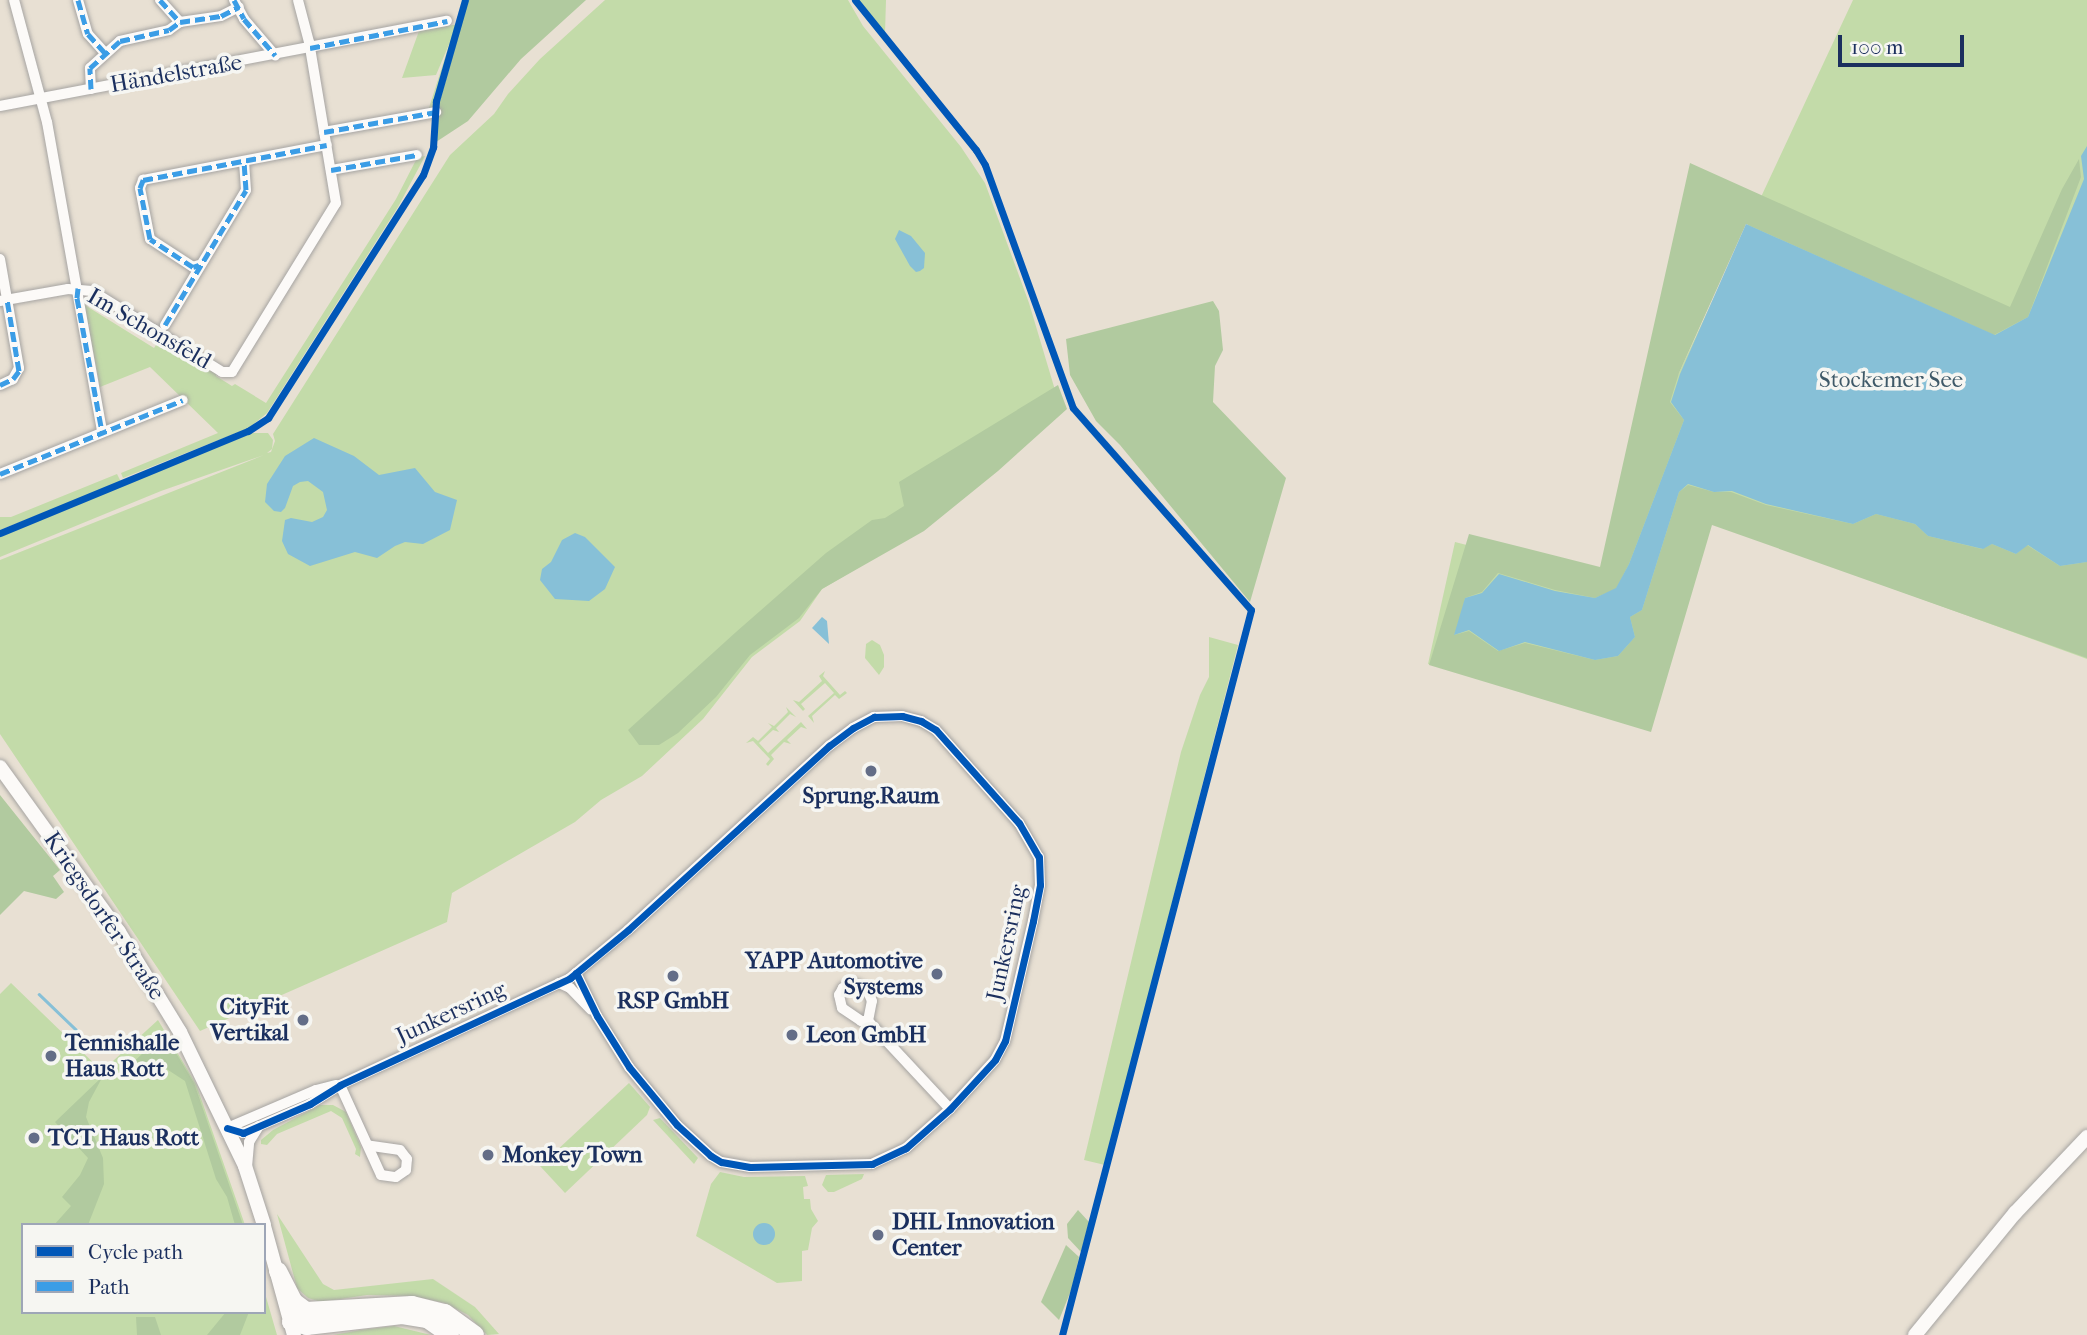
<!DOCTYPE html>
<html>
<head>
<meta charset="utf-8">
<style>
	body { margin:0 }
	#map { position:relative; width:2087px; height:1335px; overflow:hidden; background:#e8e0d3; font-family:"IM FELL French Canon",serif }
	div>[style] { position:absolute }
	.green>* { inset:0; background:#c3dba9 }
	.forest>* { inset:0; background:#b1ca9f }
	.water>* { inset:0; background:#87c0d7 }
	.round { border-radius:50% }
	.stream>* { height:2.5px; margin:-1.25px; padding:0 1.25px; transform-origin:1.25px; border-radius:1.25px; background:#87c0d7 }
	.roads { filter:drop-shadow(0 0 2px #a6a4a2) drop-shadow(0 0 2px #a6a4a2) }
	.street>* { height:10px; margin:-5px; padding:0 5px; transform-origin:5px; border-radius:5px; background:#fcfaf8 }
	.secondary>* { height:14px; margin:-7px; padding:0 7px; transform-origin:7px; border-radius:7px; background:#fcfaf8 }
	.highway>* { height:18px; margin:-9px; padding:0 9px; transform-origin:9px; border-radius:9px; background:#fcfaf8 }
	.quiet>* { height:5px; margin-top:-2.5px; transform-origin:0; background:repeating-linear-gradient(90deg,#3b9de6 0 10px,transparent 0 15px) }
	.cycleway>* { height:7px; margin:-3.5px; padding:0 3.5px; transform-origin:3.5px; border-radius:3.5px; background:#0057b8 }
	.dots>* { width:19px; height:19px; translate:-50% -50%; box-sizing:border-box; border:4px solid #f6f6f2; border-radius:50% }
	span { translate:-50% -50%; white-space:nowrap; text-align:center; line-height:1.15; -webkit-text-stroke:7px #f6f6f2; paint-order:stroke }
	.street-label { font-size:23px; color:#1b2f5e }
	.park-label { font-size:23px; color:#3e5968 }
	.poi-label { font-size:23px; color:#1b2f5e; font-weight:700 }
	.right { translate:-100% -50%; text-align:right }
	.left { translate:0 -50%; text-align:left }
	.legend { position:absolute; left:21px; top:1223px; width:245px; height:91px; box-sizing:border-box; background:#f6f6f2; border:2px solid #9ea6b7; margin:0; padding:9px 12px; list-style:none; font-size:21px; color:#1b2f5e }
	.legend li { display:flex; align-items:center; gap:14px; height:35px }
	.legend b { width:35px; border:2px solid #9ea6b7 }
	.scale { position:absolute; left:1838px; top:35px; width:126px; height:32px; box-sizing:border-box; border:4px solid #1b2f5e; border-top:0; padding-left:9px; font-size:21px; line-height:24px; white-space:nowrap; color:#1b2f5e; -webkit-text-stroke:5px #f6f6f2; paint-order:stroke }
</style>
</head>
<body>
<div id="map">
	<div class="green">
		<div style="clip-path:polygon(605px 0,848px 0,863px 26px,961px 147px,985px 183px,1029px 303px,1058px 400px,890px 549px,822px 589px,800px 621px,752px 657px,703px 719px,642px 776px,601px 800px,575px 822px,452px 893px,447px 922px,200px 1031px,0 734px,0 560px,264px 455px,161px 491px,0 557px,0 536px,250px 433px,268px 433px,273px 440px,272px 449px,267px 453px,271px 452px,275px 441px,273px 434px,450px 155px,494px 114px,508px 94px,540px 59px)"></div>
		<div style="clip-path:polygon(857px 0,886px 0,885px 34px,862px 7px)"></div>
		<div style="clip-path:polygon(1853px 0,2087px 0,2087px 659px,1709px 522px,1650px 725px,1428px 664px,1455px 542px,1599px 579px,1655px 424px)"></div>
		<div style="clip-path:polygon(458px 24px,434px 110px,428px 111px,450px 42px,436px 75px,402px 78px,419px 31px)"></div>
		<div style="clip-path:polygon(425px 156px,398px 207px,267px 413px,249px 428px,123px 478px,121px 473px,218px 433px,150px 367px,100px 387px,89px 329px,90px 324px,84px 324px,80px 302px,154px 348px,161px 338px,184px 356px,193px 358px,194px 362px,207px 370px,216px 372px,216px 376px,232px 386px,235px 384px,266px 403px,396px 199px,417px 158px)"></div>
		<div style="clip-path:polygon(117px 474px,121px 482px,0 530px,0 517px,11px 517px)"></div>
		<div style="clip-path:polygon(1209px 637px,1238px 645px,1105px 1165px,1084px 1160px,1181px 752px,1200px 695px,1209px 677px)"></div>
		<div style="clip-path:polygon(872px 640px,880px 645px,884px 655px,884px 667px,879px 675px,865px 658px,866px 644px)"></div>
		<div style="clip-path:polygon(825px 671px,823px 676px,840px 695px,845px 691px,847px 693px,839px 699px,835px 695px,812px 716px,814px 723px,808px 716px,834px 693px,825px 683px,801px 704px,805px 709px,803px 711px,793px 700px,799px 702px,822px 681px,819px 676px)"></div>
		<div style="clip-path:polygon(786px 707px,796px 717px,790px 714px,776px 728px,779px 732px,773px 730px,759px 743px,768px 753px,801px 722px,807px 729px,801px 727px,787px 740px,791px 744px,784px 742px,771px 755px,774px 759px,768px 766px,766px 764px,770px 759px,753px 741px,746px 743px,753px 737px,758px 741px,772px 727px,768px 723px,774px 726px,788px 712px)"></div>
		<div style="clip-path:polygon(11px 983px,102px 1071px,158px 1020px,196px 1084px,245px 1225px,23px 1225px,23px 1312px,264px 1312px,264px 1290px,277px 1335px,0 1335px,0 994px)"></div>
		<div style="clip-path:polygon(629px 1083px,650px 1107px,647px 1115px,565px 1193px,540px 1166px)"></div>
		<div style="clip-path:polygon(320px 1105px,333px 1105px,346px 1112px,361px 1147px,360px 1157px,355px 1154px,356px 1149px,342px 1118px,331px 1111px,277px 1134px,267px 1145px,261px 1144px,261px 1140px,273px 1130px)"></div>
		<div style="clip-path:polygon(660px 1118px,698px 1158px,694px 1164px,653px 1120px)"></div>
		<div style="clip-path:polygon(720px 1172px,744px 1177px,805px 1176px,808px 1186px,803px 1187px,804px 1199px,810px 1199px,811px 1209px,818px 1221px,812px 1228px,808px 1250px,802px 1251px,802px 1281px,777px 1283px,696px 1236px,711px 1184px)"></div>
		<div style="clip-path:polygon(864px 1174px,862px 1179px,834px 1192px,828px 1192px,822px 1185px,826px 1175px)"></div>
		<div style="clip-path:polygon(277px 1214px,323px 1284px,334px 1290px,433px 1279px,475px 1307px,499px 1334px,487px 1335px,468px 1315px,445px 1303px,412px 1296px,367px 1295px,321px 1302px,308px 1298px,297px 1288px)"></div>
		<div style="clip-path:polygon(394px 1326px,431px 1335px,333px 1335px,361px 1330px)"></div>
	</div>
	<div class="forest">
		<div style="clip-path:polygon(468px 0,586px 0,521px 59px,468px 121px,436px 142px,440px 101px)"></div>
		<div style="clip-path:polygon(2079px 159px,2081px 177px,2028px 317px,1994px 335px,1746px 224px,1679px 373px,1670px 402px,1684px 420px,1629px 564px,1616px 589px,1595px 598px,1555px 590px,1498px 573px,1482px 592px,1465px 598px,1461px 619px,1454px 635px,1469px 631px,1498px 651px,1525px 643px,1595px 660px,1618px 656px,1635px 637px,1630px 617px,1642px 610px,1679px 492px,1688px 485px,1714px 492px,1731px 492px,1766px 505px,1853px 524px,1876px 514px,1915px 524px,1928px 536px,1982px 549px,1992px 544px,2016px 554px,2027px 545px,2060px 566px,2087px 562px,2087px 658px,1712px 525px,1651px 732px,1429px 665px,1469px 534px,1600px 567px,1690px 163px,2010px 307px,2062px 189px)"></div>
		<div style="clip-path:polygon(1213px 301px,1219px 311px,1223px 350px,1215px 366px,1213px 402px,1286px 478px,1250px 602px,1120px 445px,1096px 421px,1070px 375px,1066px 339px)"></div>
		<div style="clip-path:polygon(1058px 385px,1067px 409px,998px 471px,924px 531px,822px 589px,799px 618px,750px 655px,716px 697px,678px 733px,659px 745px,639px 745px,628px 730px,736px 632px,826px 553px,872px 520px,885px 518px,904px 506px,899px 482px)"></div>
		<div style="clip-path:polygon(0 795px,60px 870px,53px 876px,64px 892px,56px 899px,24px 891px,0 915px)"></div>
		<div style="clip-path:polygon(164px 1033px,194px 1083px,243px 1225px,235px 1225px,227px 1197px,216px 1179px,185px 1081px,165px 1068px,155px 1068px,152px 1060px,122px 1073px)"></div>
		<div style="clip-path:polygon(103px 1076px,89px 1102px,86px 1117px,103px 1158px,104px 1184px,88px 1225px,54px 1225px,71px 1206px,62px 1197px,80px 1175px,88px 1158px,55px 1122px)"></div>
		<div style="clip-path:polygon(1078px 1210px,1089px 1222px,1081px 1252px,1068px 1238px,1067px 1224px)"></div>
		<div style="clip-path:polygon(1066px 1245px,1079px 1257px,1072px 1288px,1059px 1320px,1041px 1302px)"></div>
		<div style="clip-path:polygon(226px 1312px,249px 1312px,240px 1335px,207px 1335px)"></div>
		<div style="clip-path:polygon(136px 1317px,155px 1317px,161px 1335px,137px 1335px)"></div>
	</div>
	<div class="water">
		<div style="clip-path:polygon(2087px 146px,2087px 562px,2060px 566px,2028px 545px,2016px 554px,1992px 544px,1983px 549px,1928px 536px,1915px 524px,1876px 514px,1853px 524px,1766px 504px,1732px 491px,1714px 492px,1688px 484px,1679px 492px,1642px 610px,1630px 617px,1635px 637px,1618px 656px,1595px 660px,1525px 642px,1499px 651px,1469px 630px,1454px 635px,1465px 598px,1482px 593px,1499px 574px,1555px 591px,1595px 598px,1616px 588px,1629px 564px,1684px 420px,1671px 402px,1680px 374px,1746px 224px,1995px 335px,2028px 317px,2084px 179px,2081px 156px)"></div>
		<div style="clip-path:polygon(899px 230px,911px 236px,925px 253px,924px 268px,920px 271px,916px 272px,910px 266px,895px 239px)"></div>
		<div style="clip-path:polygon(314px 438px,354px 456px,379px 475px,415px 468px,435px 492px,457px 500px,450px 530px,423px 544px,405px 542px,395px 546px,377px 558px,355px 552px,310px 566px,288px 554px,282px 541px,285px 520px,291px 518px,312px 522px,323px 517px,327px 510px,323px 492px,308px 481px,300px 482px,293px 486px,285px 508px,281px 512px,274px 511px,265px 502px,267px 484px,285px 456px)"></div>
		<div style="clip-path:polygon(575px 533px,585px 537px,615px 567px,605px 589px,589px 601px,555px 599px,540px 580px,542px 569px,551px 562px,562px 540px)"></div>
		<div style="clip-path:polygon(822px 617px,827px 621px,829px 644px,812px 628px)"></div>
		<div class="round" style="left:753px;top:1223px;width:22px;height:22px"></div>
	</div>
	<div class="stream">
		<div style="left:39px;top:994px;width:68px;rotate:43.8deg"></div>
	</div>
	<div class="roads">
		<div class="street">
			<div style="left:14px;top:0;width:126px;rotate:74.9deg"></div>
			<div style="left:47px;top:122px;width:315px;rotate:79.9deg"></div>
			<div style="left:78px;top:0;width:35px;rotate:74deg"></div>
			<div style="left:88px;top:34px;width:25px;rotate:48deg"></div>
			<div style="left:160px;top:0;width:30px;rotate:48deg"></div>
			<div style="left:234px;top:0;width:21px;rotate:62deg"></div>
			<div style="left:244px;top:19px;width:48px;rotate:49.3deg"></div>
			<div style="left:91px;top:89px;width:21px;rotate:-93deg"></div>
			<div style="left:90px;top:68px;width:40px;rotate:-42deg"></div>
			<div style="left:120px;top:41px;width:50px;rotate:-12.7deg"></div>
			<div style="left:169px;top:30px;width:14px;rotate:-36deg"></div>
			<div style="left:180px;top:22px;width:41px;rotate:-8.3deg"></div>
			<div style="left:221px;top:16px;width:20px;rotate:-27deg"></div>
			<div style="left:0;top:106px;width:455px;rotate:-10.8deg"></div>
			<div style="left:324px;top:132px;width:114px;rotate:-10.1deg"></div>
			<div style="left:331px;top:170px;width:87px;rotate:-9.9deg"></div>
			<div style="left:0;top:259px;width:111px;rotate:80.1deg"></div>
			<div style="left:19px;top:368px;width:13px;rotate:119deg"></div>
			<div style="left:13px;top:379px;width:14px;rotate:155deg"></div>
			<div style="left:199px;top:265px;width:6px;rotate:162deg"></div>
			<div style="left:193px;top:267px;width:51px;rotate:-146.9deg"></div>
			<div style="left:150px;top:239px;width:52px;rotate:-101.1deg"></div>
			<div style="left:140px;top:188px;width:9px;rotate:-69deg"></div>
			<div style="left:143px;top:180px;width:187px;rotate:-10.8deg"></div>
			<div style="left:0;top:301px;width:69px;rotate:-10deg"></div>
			<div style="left:68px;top:289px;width:24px;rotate:5deg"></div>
			<div style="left:92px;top:291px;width:153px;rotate:31.9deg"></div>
			<div style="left:222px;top:372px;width:10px"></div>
			<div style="left:232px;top:372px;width:198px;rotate:-58.4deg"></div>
			<div style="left:336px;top:203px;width:163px;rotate:-99.5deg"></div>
			<div style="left:309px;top:42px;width:43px;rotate:-104.7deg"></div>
			<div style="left:165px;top:325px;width:157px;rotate:-59deg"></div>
			<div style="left:246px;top:190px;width:29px;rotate:-94deg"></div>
			<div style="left:0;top:474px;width:197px;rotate:-22deg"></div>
			<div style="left:559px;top:983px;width:12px;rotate:24deg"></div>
			<div style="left:570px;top:988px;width:30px;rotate:46deg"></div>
			<div style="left:868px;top:1021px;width:20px;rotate:-79deg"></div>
			<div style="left:872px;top:1001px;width:12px;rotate:-114deg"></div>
			<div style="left:867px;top:990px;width:13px;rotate:-153deg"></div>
			<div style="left:855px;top:984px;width:13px;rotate:162deg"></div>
			<div style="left:843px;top:988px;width:8px;rotate:120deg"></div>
			<div style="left:839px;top:995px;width:13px;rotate:77deg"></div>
			<div style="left:842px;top:1008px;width:23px;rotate:34deg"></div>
			<div style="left:861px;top:1021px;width:7px"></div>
			<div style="left:868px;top:1021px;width:120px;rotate:47deg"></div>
			<div style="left:340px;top:1085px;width:99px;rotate:65.5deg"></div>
			<div style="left:381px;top:1175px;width:15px;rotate:8deg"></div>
			<div style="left:396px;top:1177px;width:12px;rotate:-35deg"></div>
			<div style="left:406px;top:1170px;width:11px;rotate:-85deg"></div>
			<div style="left:407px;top:1159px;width:11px;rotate:-128deg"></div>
			<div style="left:400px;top:1150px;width:30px;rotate:-172deg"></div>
			<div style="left:227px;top:1128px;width:17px;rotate:17deg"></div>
			<div style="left:243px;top:1133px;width:73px;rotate:-23.4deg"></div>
			<div style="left:310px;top:1104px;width:36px;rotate:-32deg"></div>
			<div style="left:340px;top:1085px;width:254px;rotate:-24.9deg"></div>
			<div style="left:570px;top:978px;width:75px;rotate:-39.6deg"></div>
			<div style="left:628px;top:930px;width:273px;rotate:-42.5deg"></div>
			<div style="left:829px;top:746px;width:30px;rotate:-37deg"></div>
			<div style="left:853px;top:728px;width:24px;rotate:-28deg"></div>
			<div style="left:874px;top:717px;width:28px;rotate:-2deg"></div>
			<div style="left:902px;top:716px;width:20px;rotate:15deg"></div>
			<div style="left:921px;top:721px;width:17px;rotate:31deg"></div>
			<div style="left:936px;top:730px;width:125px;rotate:48.3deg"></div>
			<div style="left:1019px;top:823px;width:39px;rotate:60deg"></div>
			<div style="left:1039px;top:857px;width:28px;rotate:88deg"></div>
			<div style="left:1040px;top:885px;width:37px;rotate:101deg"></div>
			<div style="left:1033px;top:921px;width:123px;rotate:103.1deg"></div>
			<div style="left:1005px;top:1041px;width:21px;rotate:118deg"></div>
			<div style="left:995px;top:1060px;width:67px;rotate:132.6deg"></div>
			<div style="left:950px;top:1109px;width:59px;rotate:138.4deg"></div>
			<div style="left:906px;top:1148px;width:38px;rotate:155deg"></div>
			<div style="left:872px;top:1164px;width:122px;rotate:178.6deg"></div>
			<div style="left:750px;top:1167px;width:29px;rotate:-170deg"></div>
			<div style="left:721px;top:1162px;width:12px;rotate:-149deg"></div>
			<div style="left:711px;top:1156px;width:46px;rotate:-137.6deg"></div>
			<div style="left:677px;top:1125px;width:75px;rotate:-129.6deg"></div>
			<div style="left:629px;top:1067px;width:60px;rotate:-122.1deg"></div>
			<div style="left:597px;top:1016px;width:48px;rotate:-116deg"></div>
			<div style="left:227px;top:1128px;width:97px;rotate:-23.1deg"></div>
			<div style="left:316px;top:1090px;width:21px;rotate:-14deg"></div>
			<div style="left:247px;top:1167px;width:25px;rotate:-85deg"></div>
			<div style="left:249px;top:1142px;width:19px;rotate:-58deg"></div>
		</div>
		<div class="secondary">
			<div style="left:0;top:767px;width:203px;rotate:54.2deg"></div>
			<div style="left:119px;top:932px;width:117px;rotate:58.6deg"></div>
			<div style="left:180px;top:1032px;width:149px;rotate:64.1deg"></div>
			<div style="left:245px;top:1166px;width:62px;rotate:72.1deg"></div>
			<div style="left:264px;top:1226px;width:113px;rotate:74.6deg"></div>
			<div style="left:1915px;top:1335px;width:158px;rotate:-50.7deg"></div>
			<div style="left:2015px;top:1213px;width:105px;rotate:-46.5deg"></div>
		</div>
		<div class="highway">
			<div style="left:278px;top:1271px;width:35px;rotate:63deg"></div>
			<div style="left:294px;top:1302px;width:15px;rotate:37deg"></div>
			<div style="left:450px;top:1335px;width:28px;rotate:-145deg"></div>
			<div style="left:427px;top:1319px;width:25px;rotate:-171deg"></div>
			<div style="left:402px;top:1315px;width:96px;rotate:173.4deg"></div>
			<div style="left:307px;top:1326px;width:16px;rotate:-166deg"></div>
			<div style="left:291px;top:1322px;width:19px;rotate:-36deg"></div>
			<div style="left:306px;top:1311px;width:106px;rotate:-3.2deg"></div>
			<div style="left:412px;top:1305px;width:34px;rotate:14deg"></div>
			<div style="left:445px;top:1313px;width:37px;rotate:36deg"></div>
		</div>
	</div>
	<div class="quiet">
		<div style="left:78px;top:0;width:35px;rotate:74deg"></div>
		<div style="left:88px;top:34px;width:25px;rotate:48deg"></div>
		<div style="left:160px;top:0;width:30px;rotate:48deg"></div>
		<div style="left:234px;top:0;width:21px;rotate:62deg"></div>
		<div style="left:244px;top:19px;width:48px;rotate:49.3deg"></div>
		<div style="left:310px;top:48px;width:140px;rotate:-11.1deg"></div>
		<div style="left:91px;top:89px;width:21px;rotate:-93deg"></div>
		<div style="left:90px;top:68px;width:40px;rotate:-42deg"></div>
		<div style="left:120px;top:41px;width:50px;rotate:-12.7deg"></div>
		<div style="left:169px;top:30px;width:14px;rotate:-36deg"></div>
		<div style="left:180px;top:22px;width:41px;rotate:-8.3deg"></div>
		<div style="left:221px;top:16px;width:20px;rotate:-27deg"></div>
		<div style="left:324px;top:132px;width:114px;rotate:-10.1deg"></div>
		<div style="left:331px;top:170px;width:87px;rotate:-9.9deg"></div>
		<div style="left:199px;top:265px;width:6px;rotate:162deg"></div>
		<div style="left:193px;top:267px;width:51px;rotate:-146.9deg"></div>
		<div style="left:150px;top:239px;width:52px;rotate:-101.1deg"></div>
		<div style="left:140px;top:188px;width:9px;rotate:-69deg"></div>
		<div style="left:143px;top:180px;width:187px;rotate:-10.8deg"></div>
		<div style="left:78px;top:288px;width:10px;rotate:96deg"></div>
		<div style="left:77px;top:298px;width:136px;rotate:79.4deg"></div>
		<div style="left:165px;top:325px;width:157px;rotate:-59deg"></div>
		<div style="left:246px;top:190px;width:29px;rotate:-94deg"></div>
		<div style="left:0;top:385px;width:14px;rotate:-25deg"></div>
		<div style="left:13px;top:379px;width:10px;rotate:-53deg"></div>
		<div style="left:19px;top:371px;width:73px;rotate:-99.5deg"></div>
		<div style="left:0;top:474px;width:197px;rotate:-22deg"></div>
	</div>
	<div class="cycleway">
		<div style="left:855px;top:0;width:193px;rotate:51.1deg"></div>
		<div style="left:976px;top:150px;width:17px;rotate:59deg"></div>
		<div style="left:985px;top:165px;width:258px;rotate:70.1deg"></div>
		<div style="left:1073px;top:408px;width:269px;rotate:48.6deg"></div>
		<div style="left:1251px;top:610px;width:749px;rotate:104.61deg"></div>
		<div style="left:0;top:533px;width:268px;rotate:-22.4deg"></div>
		<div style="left:248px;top:431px;width:24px;rotate:-33deg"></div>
		<div style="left:268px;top:418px;width:288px;rotate:-57.5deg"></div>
		<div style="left:423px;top:175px;width:30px;rotate:-70deg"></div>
		<div style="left:433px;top:147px;width:46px;rotate:-86.3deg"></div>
		<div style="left:436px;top:101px;width:105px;rotate:-74deg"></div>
		<div style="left:227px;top:1128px;width:17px;rotate:17deg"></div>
		<div style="left:243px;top:1133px;width:73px;rotate:-23.4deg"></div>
		<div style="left:310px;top:1104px;width:36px;rotate:-32deg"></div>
		<div style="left:340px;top:1085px;width:254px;rotate:-24.9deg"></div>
		<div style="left:570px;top:978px;width:75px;rotate:-39.6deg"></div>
		<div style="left:628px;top:930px;width:273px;rotate:-42.5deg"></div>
		<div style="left:829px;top:746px;width:30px;rotate:-37deg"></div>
		<div style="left:853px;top:728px;width:24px;rotate:-28deg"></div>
		<div style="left:874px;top:717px;width:28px;rotate:-2deg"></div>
		<div style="left:902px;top:716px;width:20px;rotate:15deg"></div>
		<div style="left:921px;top:721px;width:17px;rotate:31deg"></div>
		<div style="left:936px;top:730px;width:125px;rotate:48.3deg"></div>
		<div style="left:1019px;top:823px;width:39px;rotate:60deg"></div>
		<div style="left:1039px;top:857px;width:28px;rotate:88deg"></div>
		<div style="left:1040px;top:885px;width:37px;rotate:101deg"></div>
		<div style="left:1033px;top:921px;width:123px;rotate:103.1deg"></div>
		<div style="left:1005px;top:1041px;width:21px;rotate:118deg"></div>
		<div style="left:995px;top:1060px;width:67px;rotate:132.6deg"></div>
		<div style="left:950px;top:1109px;width:59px;rotate:138.4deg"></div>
		<div style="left:906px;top:1148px;width:38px;rotate:155deg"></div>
		<div style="left:872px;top:1164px;width:122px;rotate:178.6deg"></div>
		<div style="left:750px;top:1167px;width:29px;rotate:-170deg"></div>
		<div style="left:721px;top:1162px;width:12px;rotate:-149deg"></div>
		<div style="left:711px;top:1156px;width:46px;rotate:-137.6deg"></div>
		<div style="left:677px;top:1125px;width:75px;rotate:-129.6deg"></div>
		<div style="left:629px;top:1067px;width:60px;rotate:-122.1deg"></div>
		<div style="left:597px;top:1016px;width:48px;rotate:-116deg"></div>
	</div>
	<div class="dots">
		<div style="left:871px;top:771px;background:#636d87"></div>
		<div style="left:937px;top:974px;background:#636d87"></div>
		<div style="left:673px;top:976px;background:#636d87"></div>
		<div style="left:303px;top:1020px;background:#636d87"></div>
		<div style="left:792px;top:1035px;background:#636d87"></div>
		<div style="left:51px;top:1056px;background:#636d87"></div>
		<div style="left:34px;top:1138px;background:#636d87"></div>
		<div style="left:488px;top:1155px;background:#636d87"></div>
		<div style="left:878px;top:1235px;background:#636d87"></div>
	</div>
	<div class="street-label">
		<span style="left:176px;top:74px;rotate:-10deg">Händelstraße</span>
		<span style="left:149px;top:329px;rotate:30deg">Im Schonsfeld</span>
		<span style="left:104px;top:916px;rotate:56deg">Kriegsdorfer Straße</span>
		<span style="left:1007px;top:943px;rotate:-78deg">Junkersring</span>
		<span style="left:451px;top:1013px;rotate:-25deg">Junkersring</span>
	</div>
	<div class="park-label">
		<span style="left:1891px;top:380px">Stockemer See</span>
	</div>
	<div class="poi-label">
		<span style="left:871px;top:796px">Sprung.Raum</span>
		<span class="right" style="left:923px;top:974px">YAPP Automotive<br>Systems</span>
		<span style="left:673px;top:1001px">RSP GmbH</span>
		<span class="right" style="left:289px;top:1020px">CityFit<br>Vertikal</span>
		<span class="left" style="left:806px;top:1035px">Leon GmbH</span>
		<span class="left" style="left:65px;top:1056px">Tennishalle<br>Haus Rott</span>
		<span class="left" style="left:48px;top:1138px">TCT Haus Rott</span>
		<span class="left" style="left:502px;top:1155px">Monkey Town</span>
		<span class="left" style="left:892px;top:1235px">DHL Innovation<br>Center</span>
	</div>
	<ul class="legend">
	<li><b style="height:9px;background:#0057b8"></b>Cycle path</li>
	<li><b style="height:9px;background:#3b9de6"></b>Path</li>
	</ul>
	<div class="scale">100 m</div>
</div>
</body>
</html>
